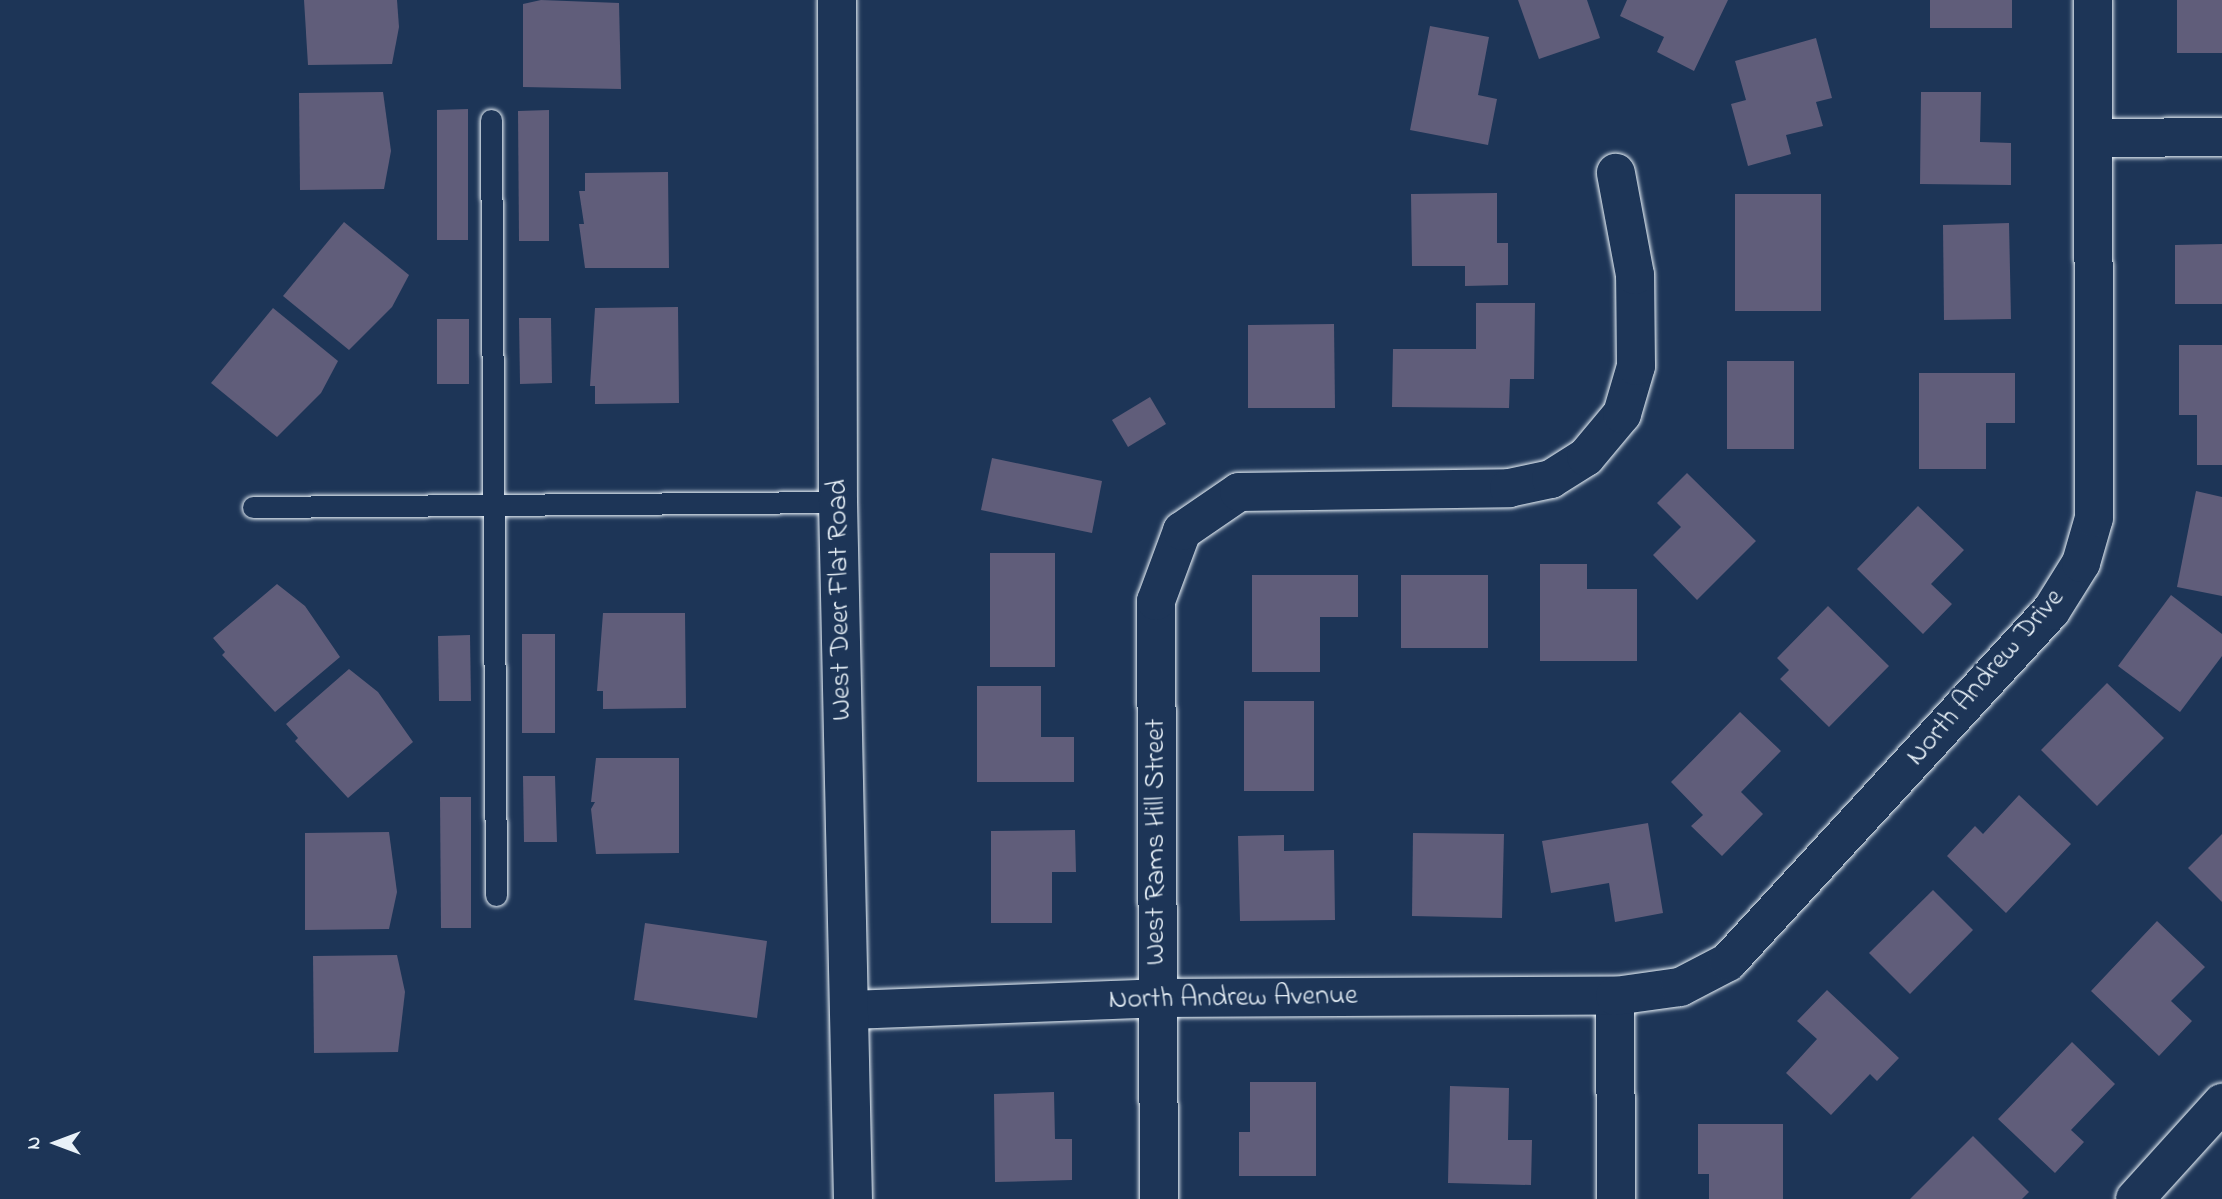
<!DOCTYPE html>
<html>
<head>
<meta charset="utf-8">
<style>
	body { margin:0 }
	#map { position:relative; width:2222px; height:1199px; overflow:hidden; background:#1d3557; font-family:"Indie Flower",sans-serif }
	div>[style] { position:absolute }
	.building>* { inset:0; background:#605d7a }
	.roads { filter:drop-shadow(0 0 2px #e8f1f8) drop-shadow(0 0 2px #e8f1f8) }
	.lane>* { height:21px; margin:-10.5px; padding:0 10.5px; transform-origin:10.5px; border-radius:10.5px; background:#1d3557 }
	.street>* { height:38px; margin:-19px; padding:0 19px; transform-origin:19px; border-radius:19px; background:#1d3557 }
	.secondary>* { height:38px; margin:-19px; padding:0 19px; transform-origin:19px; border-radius:19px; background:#1d3557 }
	span { translate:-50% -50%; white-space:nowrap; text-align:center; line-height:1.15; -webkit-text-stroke:5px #1d3557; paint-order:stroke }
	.street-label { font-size:28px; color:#e8f1f8 }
	.north { position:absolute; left:21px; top:1108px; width:70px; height:70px; -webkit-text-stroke:5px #1d3557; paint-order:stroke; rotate:270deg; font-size:19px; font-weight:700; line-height:28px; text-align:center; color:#e8f1f8 }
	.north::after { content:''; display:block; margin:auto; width:24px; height:32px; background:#e8f1f8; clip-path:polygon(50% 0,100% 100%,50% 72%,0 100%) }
</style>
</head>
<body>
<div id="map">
	<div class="building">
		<div style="clip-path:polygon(304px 0,397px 0,399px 27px,392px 64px,308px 65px)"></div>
		<div style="clip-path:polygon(541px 0,619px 3px,621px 89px,523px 87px,523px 4px)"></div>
		<div style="clip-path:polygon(1518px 0,1587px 0,1600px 38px,1539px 59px)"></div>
		<div style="clip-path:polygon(1627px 0,1728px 0,1694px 71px,1657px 52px,1664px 37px,1620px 16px)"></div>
		<div style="clip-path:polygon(1930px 0,2012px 0,2012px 28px,1930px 28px)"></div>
		<div style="clip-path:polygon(2177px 0,2222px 0,2222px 53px,2177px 53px)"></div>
		<div style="clip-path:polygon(1430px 26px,1489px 37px,1478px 95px,1497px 99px,1488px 145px,1410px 130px)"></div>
		<div style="clip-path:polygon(1816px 38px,1832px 98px,1816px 102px,1823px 126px,1786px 135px,1791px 154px,1748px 166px,1731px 104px,1746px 100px,1735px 61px)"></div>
		<div style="clip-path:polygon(383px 92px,391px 151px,384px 189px,300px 190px,299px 93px)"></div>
		<div style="clip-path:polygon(1921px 92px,1981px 92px,1980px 142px,2011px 143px,2011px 185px,1920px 184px)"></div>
		<div style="clip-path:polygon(468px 109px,468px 240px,437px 240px,437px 110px)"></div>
		<div style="clip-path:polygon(549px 110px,549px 241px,519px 241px,518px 111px)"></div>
		<div style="clip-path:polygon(668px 172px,669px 268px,585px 268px,579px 224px,584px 224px,579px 191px,585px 191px,585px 173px)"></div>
		<div style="clip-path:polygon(1497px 193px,1497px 243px,1508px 243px,1508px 285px,1465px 286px,1465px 266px,1412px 266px,1411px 194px)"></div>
		<div style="clip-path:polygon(1735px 194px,1821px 194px,1821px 311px,1735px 311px)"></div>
		<div style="clip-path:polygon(344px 222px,409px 275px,392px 307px,349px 350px,283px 296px)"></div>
		<div style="clip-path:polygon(2009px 223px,2011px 319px,1944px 320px,1943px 225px)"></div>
		<div style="clip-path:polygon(2222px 244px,2222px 304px,2175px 304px,2175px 245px)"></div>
		<div style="clip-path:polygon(1476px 303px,1535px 303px,1534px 379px,1510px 379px,1509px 408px,1392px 407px,1393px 349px,1476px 349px)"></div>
		<div style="clip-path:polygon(678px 307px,679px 403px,595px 404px,595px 386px,590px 386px,595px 308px)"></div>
		<div style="clip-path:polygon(273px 308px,338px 361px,321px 393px,277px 437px,211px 383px)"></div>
		<div style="clip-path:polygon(519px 318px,551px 318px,552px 383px,520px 384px)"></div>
		<div style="clip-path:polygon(437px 319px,469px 319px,469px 384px,437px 384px)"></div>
		<div style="clip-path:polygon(1334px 324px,1335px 408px,1248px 408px,1248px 325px)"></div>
		<div style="clip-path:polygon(2179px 345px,2222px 345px,2222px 465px,2197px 465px,2197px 415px,2179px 415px)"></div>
		<div style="clip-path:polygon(1727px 361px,1794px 361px,1794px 449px,1727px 449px)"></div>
		<div style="clip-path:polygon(1919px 373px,2015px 373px,2015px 423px,1986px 423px,1986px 469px,1919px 469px)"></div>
		<div style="clip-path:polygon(1150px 397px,1166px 424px,1128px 447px,1112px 420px)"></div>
		<div style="clip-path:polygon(992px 458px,1102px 481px,1092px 533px,981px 510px)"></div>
		<div style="clip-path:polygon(1687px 473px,1756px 541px,1697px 600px,1653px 555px,1681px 527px,1657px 503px)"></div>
		<div style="clip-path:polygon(2196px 491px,2222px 497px,2222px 596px,2177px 587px)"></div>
		<div style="clip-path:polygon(1918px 506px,1964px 550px,1931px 584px,1952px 604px,1923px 634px,1857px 569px)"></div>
		<div style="clip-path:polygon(990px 553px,1055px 553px,1055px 667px,990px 667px)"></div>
		<div style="clip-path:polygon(1540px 564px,1587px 564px,1587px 589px,1637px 589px,1637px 661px,1540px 661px)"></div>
		<div style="clip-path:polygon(1252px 575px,1358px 575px,1358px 617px,1320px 617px,1320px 672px,1252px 672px)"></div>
		<div style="clip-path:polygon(1401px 575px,1488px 575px,1488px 648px,1401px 648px)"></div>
		<div style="clip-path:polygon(277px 584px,305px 606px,340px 657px,275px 712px,222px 655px,225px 652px,213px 638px)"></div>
		<div style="clip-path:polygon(2171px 595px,2222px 634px,2222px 656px,2180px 712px,2118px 666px)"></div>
		<div style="clip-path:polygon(1828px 606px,1889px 666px,1829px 727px,1780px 679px,1789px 670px,1777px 658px)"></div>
		<div style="clip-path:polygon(603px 613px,685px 613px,686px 708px,603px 709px,603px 691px,597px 691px)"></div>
		<div style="clip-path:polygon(522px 634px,555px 634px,555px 733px,522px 733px)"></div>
		<div style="clip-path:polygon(470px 635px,471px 701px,439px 701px,438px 636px)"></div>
		<div style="clip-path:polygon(349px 669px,378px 692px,413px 742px,348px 798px,295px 741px,298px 738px,286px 724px)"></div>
		<div style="clip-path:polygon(2107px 683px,2164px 738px,2097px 806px,2041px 750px)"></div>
		<div style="clip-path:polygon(977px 686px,1041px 686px,1041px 737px,1074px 737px,1074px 782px,977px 782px)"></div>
		<div style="clip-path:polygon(1244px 701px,1314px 701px,1314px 791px,1244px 791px)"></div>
		<div style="clip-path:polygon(1740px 712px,1781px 751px,1741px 792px,1763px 814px,1722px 856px,1691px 826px,1703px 815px,1671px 782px)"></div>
		<div style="clip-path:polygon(596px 758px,679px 758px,679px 853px,596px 854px,591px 809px,595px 802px,591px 802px)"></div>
		<div style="clip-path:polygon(523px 776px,555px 776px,557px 842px,524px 842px)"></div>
		<div style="clip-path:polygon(2019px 795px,2071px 844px,2006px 913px,1947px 856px,1975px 826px,1983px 834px)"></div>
		<div style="clip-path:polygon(440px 797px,471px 797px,471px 928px,441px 928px)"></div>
		<div style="clip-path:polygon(1648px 823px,1663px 913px,1615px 922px,1609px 883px,1551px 893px,1542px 841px)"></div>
		<div style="clip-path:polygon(1075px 830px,1076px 872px,1052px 872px,1052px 923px,991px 923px,991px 831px)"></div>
		<div style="clip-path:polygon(389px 832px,397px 892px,389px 929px,305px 930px,305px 833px)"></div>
		<div style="clip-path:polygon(1413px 833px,1504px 834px,1502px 918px,1412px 916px)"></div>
		<div style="clip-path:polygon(2222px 834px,2222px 902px,2188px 868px)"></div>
		<div style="clip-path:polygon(1284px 835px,1284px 851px,1334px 850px,1335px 920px,1240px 921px,1238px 836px)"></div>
		<div style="clip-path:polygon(1933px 890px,1973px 930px,1910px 994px,1869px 953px)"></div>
		<div style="clip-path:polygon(2157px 921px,2205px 967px,2171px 1001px,2192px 1021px,2159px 1056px,2091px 991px)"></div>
		<div style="clip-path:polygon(645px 923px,767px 941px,757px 1018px,634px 1000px)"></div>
		<div style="clip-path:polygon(397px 955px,405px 992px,398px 1052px,314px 1053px,313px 956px)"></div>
		<div style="clip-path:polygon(1827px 990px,1899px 1058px,1877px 1081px,1870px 1074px,1831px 1115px,1786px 1073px,1817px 1039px,1797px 1021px)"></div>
		<div style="clip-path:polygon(2072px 1042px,2115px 1084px,2071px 1130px,2084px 1142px,2055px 1173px,1998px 1119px)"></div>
		<div style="clip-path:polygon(1250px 1082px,1316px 1082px,1316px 1176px,1239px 1176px,1239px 1132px,1250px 1132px)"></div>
		<div style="clip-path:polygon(1450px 1086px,1509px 1088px,1508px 1140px,1532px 1140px,1531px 1185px,1448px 1183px)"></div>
		<div style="clip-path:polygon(1054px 1092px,1055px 1139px,1072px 1139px,1072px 1180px,995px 1182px,994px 1094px)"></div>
		<div style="clip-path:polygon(1698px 1124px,1783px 1124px,1783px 1199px,1709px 1199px,1709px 1174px,1698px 1174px)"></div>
		<div style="clip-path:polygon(1973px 1136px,2029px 1192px,2022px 1199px,1910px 1199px)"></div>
	</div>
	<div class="roads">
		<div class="lane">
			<div style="left:491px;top:120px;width:775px;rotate:89.63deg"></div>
			<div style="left:253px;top:507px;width:585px;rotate:-0.49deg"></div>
		</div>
		<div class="street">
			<div style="left:2094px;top:138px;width:128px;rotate:-0.4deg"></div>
			<div style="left:1615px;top:996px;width:203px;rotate:89.7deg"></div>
			<div style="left:850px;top:1010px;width:308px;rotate:-2.2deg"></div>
			<div style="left:1158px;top:998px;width:457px;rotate:-0.3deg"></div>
			<div style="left:1615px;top:996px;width:66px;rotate:-7.9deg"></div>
			<div style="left:1680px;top:987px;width:54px;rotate:-27.5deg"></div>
			<div style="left:1728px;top:962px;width:477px;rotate:-47.4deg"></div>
			<div style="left:2051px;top:611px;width:57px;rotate:-58deg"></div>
			<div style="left:2081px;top:563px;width:47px;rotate:-73.9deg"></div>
			<div style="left:2094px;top:518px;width:518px;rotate:-90.11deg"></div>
			<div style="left:1159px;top:1199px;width:598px;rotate:-90.29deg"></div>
			<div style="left:1156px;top:601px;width:75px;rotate:-69.6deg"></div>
			<div style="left:1182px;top:531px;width:69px;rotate:-34.4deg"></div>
			<div style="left:1239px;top:492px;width:270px;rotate:-0.8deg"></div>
			<div style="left:1509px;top:488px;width:43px;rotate:-12.1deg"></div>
			<div style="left:1551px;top:479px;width:41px;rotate:-32.2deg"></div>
			<div style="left:1586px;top:457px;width:56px;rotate:-50.1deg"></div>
			<div style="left:1622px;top:414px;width:50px;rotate:-73.7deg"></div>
			<div style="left:1636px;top:366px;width:91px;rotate:-90.6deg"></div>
			<div style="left:1635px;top:275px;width:104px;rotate:-100.6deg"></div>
			<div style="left:2135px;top:1199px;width:130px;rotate:-47.8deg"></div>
		</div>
		<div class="secondary">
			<div style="left:837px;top:0;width:502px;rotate:89.89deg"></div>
			<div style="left:838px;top:502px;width:697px;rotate:88.77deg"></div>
		</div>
	</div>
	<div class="street-label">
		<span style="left:841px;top:600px;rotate:-91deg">West Deer Flat Road</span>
		<span style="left:1986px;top:678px;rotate:-49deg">North Andrew Drive</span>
		<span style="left:1157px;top:842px;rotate:-90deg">West Rams Hill Street</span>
		<span style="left:1233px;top:999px;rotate:-1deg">North Andrew Avenue</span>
	</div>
	<div class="north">N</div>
</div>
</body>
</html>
